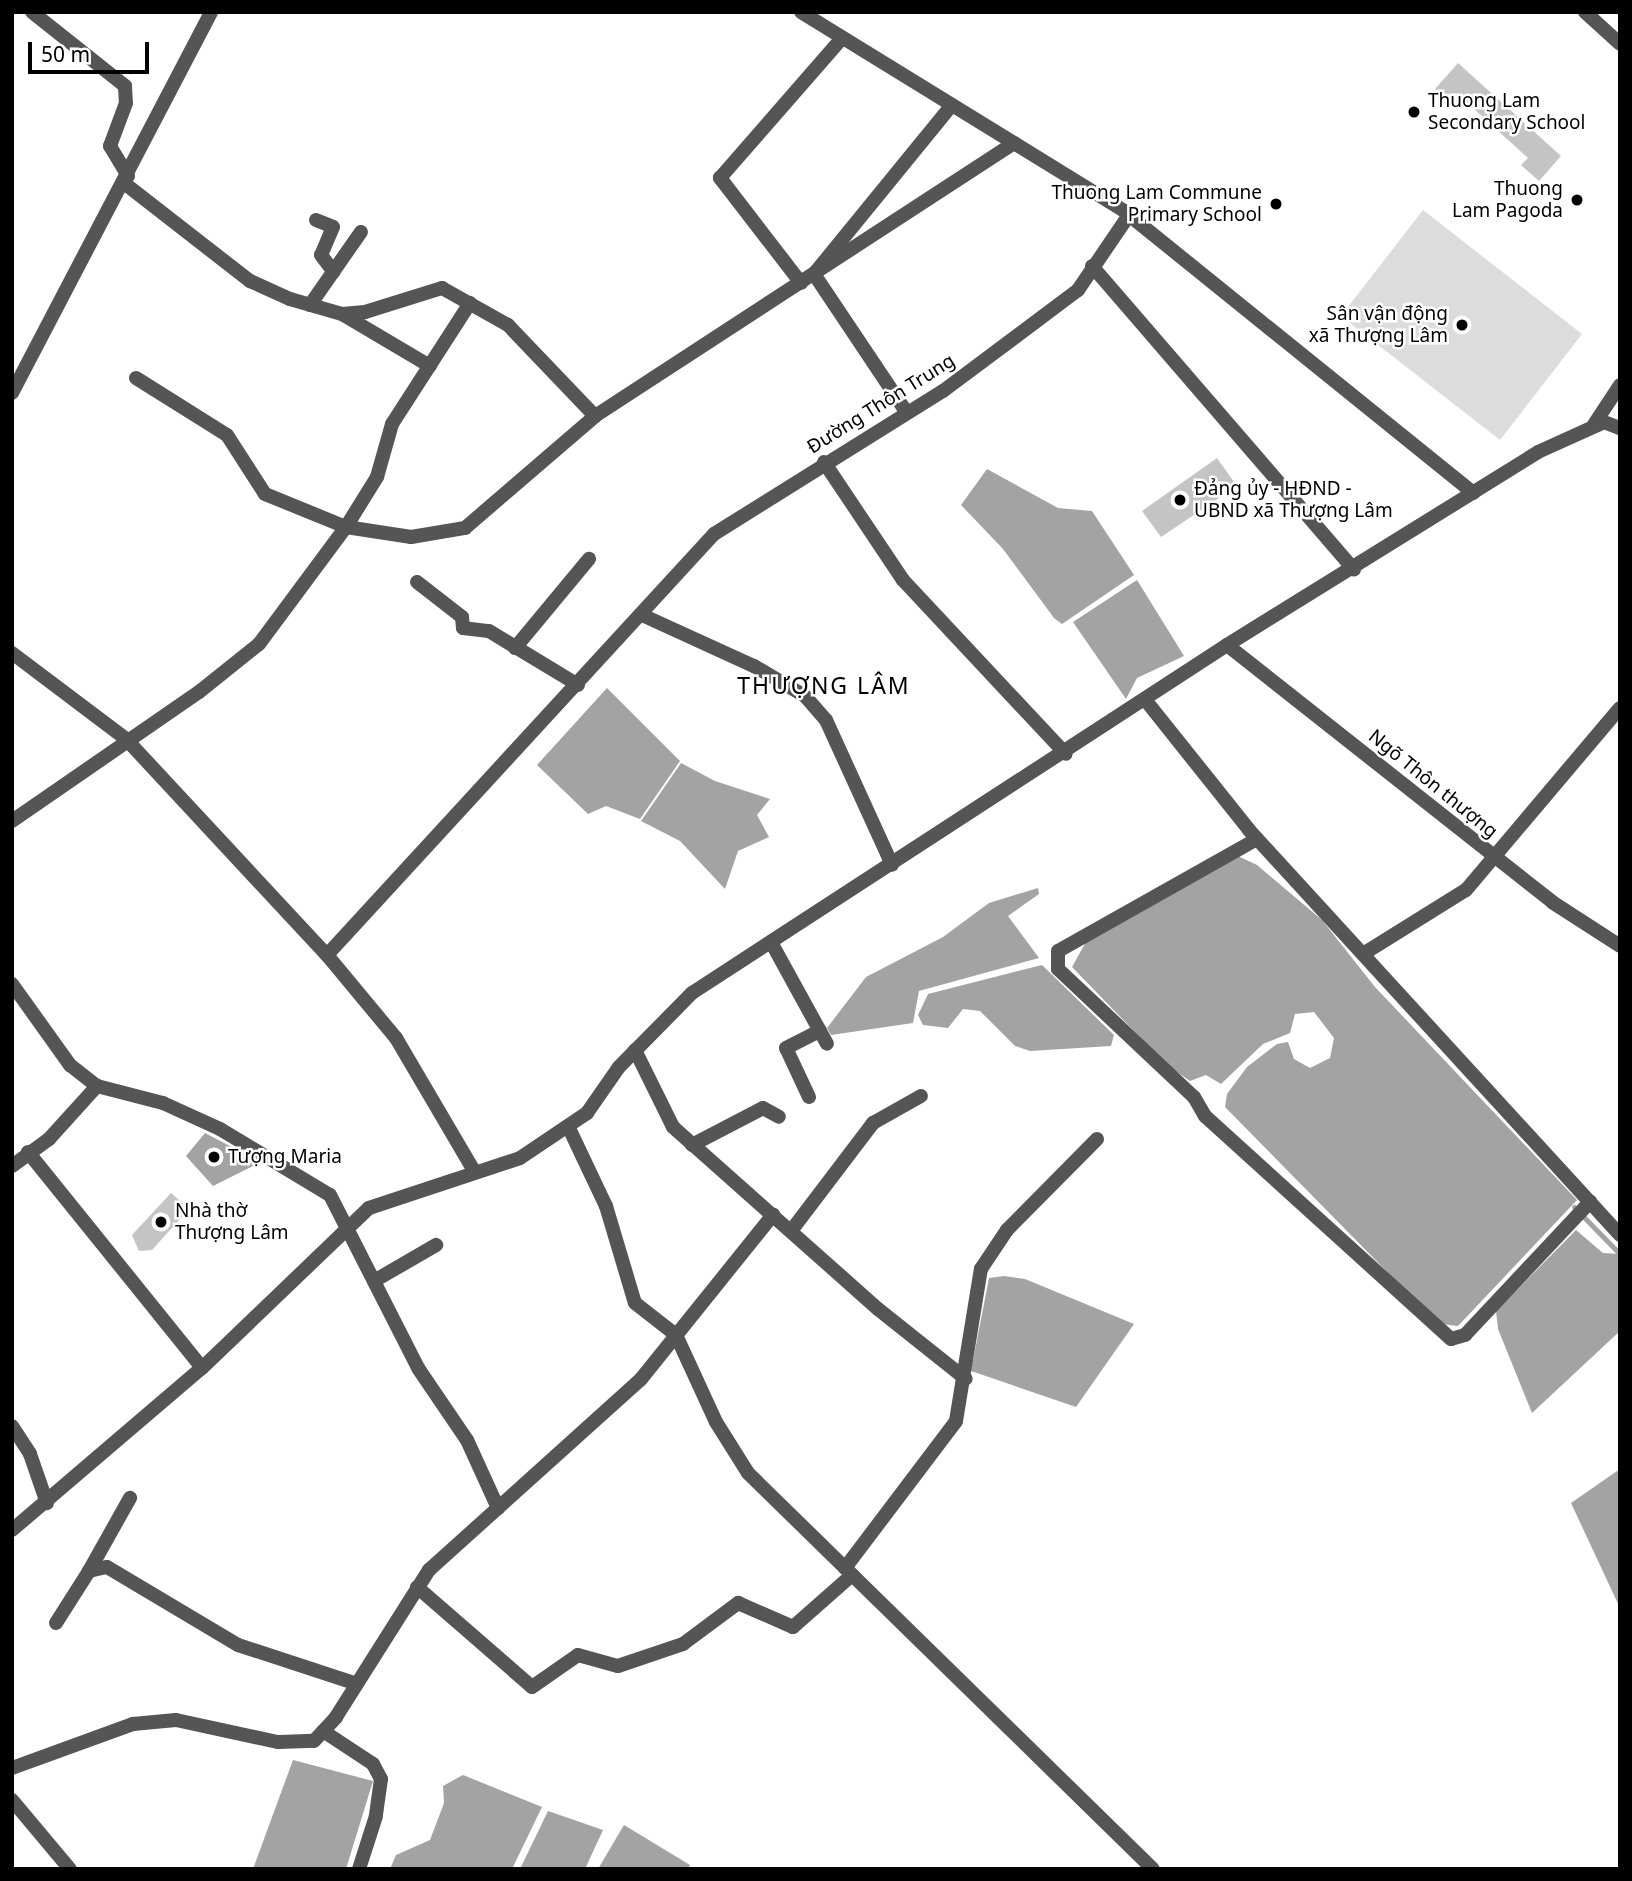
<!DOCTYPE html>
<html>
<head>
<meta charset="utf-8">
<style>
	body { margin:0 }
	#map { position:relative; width:1632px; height:1881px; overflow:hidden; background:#fff; font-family:"Noto Sans",sans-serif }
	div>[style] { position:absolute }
	.green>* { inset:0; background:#dcdcdc }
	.water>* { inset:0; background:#a3a3a3 }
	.stream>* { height:5px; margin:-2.5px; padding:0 2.5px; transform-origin:2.5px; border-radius:2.5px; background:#a3a3a3 }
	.building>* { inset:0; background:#c4c4c4 }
	.minor>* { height:14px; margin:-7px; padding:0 7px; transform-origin:7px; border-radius:7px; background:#555 }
	.tertiary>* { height:14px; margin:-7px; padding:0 7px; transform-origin:7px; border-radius:7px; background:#555 }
	.dots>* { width:19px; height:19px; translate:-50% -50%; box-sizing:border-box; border:4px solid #fff; border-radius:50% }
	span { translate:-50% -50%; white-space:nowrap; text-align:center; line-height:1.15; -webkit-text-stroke:5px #fff; paint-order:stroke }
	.poi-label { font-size:19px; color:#000 }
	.left { translate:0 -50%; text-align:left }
	.right { translate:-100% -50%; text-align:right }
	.street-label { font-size:19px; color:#000 }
	.quarter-label { font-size:23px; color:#000; letter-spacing:2px }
	.frame { position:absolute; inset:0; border:14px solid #000; pointer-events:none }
	.scale { position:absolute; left:28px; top:42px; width:121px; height:32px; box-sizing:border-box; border:4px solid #000; border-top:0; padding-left:9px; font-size:21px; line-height:24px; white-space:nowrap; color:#000; -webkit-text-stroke:5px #fff; paint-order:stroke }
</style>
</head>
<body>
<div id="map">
	<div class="green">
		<div style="clip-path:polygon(1423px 210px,1582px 334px,1500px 440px,1341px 316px)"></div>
	</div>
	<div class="water">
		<div style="clip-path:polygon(987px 469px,1058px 508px,1092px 511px,1134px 575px,1062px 624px,1054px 618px,1003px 549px,961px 505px)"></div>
		<div style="clip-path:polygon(1137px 580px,1184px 656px,1137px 678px,1126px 699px,1073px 622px)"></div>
		<div style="clip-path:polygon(607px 688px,680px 761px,640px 819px,606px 806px,588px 814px,537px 765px)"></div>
		<div style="clip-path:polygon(681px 763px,715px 781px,770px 799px,757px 815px,769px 837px,738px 851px,725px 889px,680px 841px,641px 821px)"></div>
		<div style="clip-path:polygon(1238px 856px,1257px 865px,1322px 920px,1375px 987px,1577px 1200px,1458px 1326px,1441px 1324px,1407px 1292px,1225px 1107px,1227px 1094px,1247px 1067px,1277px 1044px,1288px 1042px,1294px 1059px,1310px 1068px,1330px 1058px,1334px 1038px,1314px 1012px,1295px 1014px,1290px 1033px,1263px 1044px,1221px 1084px,1206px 1075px,1190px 1081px,1167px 1065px,1072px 967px,1087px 940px)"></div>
		<div style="clip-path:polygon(1038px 888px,1039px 894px,1008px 916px,1039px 958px,919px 991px,913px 1023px,831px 1035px,827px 1028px,866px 977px,943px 937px,989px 903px)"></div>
		<div style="clip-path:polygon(1042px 965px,1114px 1035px,1111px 1046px,1030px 1051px,1015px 1046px,980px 1011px,963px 1009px,948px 1028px,923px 1025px,918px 1015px,928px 994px)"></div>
		<div style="clip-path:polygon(205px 1133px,249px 1156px,253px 1166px,213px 1186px,186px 1156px)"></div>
		<div style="clip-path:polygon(1576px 1230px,1603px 1253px,1620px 1254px,1620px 1331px,1532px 1413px,1498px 1329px,1496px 1311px)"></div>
		<div style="clip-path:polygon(1004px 1276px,1025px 1279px,1134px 1324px,1076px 1407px,971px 1371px,989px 1278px)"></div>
		<div style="clip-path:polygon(1620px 1469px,1620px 1608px,1571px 1503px)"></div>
		<div style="clip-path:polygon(293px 1760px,373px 1781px,346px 1869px,253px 1869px)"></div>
		<div style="clip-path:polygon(463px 1775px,542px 1807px,512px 1869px,390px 1869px,396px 1855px,430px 1840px,444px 1803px,443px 1786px)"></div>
		<div style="clip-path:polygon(548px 1811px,603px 1830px,585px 1869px,520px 1869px)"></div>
		<div style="clip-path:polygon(624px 1825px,690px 1865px,688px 1869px,598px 1869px)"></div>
	</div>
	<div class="stream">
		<div style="left:1574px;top:1207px;width:66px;rotate:45.6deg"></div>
	</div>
	<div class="building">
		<div style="clip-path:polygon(1458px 63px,1561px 156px,1539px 181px,1521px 165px,1528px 158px,1461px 97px,1453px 105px,1435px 89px)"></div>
		<div style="clip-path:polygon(1217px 458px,1237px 486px,1161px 537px,1142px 511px)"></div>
		<div style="clip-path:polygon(171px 1193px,189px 1209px,152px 1250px,139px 1251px,132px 1235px)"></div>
	</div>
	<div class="minor">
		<div style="left:32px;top:12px;width:119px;rotate:38.5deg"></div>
		<div style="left:125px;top:86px;width:17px;rotate:87deg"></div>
		<div style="left:126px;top:103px;width:46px;rotate:110.4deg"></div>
		<div style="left:110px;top:146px;width:35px;rotate:59deg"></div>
		<div style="left:801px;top:12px;width:379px;rotate:31.6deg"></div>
		<div style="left:1124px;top:211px;width:449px;rotate:38.9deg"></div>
		<div style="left:1585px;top:12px;width:47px;rotate:42.4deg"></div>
		<div style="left:124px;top:183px;width:160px;rotate:37.9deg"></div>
		<div style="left:250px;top:281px;width:44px;rotate:24.2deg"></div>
		<div style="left:290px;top:299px;width:54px;rotate:16.1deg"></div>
		<div style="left:342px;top:314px;width:23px;rotate:-5deg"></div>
		<div style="left:365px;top:312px;width:81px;rotate:-17.3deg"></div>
		<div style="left:442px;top:288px;width:76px;rotate:29.3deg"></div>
		<div style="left:508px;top:325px;width:126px;rotate:46.3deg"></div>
		<div style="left:316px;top:220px;width:18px;rotate:22deg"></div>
		<div style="left:333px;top:227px;width:30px;rotate:113deg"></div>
		<div style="left:321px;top:255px;width:21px;rotate:53deg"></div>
		<div style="left:1092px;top:266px;width:401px;rotate:49.2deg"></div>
		<div style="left:801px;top:283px;width:133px;rotate:-127.6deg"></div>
		<div style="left:720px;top:178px;width:186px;rotate:-48.9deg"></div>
		<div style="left:310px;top:305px;width:89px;rotate:-55.1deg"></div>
		<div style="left:342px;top:314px;width:102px;rotate:30.6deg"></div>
		<div style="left:136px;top:378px;width:107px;rotate:32.1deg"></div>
		<div style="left:227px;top:435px;width:70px;rotate:57.2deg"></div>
		<div style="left:265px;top:494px;width:87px;rotate:22.2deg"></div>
		<div style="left:346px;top:527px;width:66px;rotate:8.7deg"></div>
		<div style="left:411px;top:537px;width:55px;rotate:-9.5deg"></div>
		<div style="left:465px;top:528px;width:172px;rotate:-40.7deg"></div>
		<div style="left:595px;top:416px;width:500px;rotate:-33.09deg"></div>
		<div style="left:12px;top:393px;width:430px;rotate:-62.4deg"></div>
		<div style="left:905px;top:410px;width:164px;rotate:-123.8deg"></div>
		<div style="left:814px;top:274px;width:218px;rotate:-50.8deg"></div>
		<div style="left:1593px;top:426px;width:49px;rotate:-56.6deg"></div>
		<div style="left:824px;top:462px;width:142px;rotate:56.2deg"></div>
		<div style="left:903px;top:580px;width:238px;rotate:46.9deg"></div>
		<div style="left:417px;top:582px;width:57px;rotate:37.9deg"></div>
		<div style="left:462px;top:617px;width:11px;rotate:85deg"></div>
		<div style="left:463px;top:628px;width:26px;rotate:7deg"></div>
		<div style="left:489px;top:631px;width:104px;rotate:31.2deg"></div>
		<div style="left:642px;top:615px;width:123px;rotate:24.5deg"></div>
		<div style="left:754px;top:666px;width:59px;rotate:30.5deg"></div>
		<div style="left:805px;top:696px;width:32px;rotate:49deg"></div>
		<div style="left:826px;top:720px;width:159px;rotate:65.5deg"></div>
		<div style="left:1227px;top:645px;width:414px;rotate:38.3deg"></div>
		<div style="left:1552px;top:902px;width:81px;rotate:32.9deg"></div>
		<div style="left:515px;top:648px;width:116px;rotate:-50.3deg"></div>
		<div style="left:12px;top:653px;width:143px;rotate:37deg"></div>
		<div style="left:126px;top:739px;width:295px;rotate:47.1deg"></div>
		<div style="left:327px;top:955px;width:108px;rotate:50.3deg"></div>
		<div style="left:396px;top:1038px;width:154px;rotate:59.6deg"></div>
		<div style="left:1147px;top:702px;width:164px;rotate:51.4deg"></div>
		<div style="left:1249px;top:830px;width:549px;rotate:47.51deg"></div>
		<div style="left:12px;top:821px;width:227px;rotate:-34.6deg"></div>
		<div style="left:199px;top:692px;width:77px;rotate:-38.7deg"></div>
		<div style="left:259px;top:644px;width:146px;rotate:-53.4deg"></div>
		<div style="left:346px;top:527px;width:59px;rotate:-58.2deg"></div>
		<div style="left:377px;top:477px;width:55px;rotate:-74.2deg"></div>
		<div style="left:392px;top:424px;width:144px;rotate:-57.2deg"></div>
		<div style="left:1257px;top:839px;width:228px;rotate:150.6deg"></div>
		<div style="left:1058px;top:951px;width:18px;rotate:90deg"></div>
		<div style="left:1058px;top:969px;width:187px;rotate:43.3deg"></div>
		<div style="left:1194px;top:1097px;width:22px;rotate:60deg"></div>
		<div style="left:1205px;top:1116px;width:332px;rotate:42.2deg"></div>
		<div style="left:1451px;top:1339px;width:15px;rotate:-16deg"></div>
		<div style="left:1465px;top:1335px;width:183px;rotate:-46.8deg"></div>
		<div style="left:771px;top:942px;width:116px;rotate:61.2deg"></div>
		<div style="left:1363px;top:954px;width:121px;rotate:-31.9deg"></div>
		<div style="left:1466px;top:890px;width:238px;rotate:-49.8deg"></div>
		<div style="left:327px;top:955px;width:572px;rotate:-47.41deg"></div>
		<div style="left:714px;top:534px;width:270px;rotate:-32deg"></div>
		<div style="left:943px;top:391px;width:169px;rotate:-36.8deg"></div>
		<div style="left:1078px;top:290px;width:91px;rotate:-55.8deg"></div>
		<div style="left:12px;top:984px;width:100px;rotate:54.4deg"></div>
		<div style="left:70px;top:1065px;width:34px;rotate:38deg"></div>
		<div style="left:97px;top:1086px;width:68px;rotate:14.4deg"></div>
		<div style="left:163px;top:1103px;width:63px;rotate:24.5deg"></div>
		<div style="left:220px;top:1129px;width:128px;rotate:31deg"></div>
		<div style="left:330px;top:1195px;width:194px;rotate:63deg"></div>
		<div style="left:418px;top:1368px;width:87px;rotate:55.8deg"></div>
		<div style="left:467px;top:1440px;width:75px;rotate:65.5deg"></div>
		<div style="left:635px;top:1050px;width:86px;rotate:63.7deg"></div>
		<div style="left:673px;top:1127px;width:274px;rotate:41.6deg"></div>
		<div style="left:878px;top:1309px;width:112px;rotate:38.5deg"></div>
		<div style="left:809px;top:1097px;width:54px;rotate:-115.1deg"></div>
		<div style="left:786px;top:1048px;width:38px;rotate:-27deg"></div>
		<div style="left:568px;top:1126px;width:89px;rotate:64.6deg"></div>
		<div style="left:606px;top:1206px;width:101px;rotate:73.4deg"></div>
		<div style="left:635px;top:1303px;width:52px;rotate:38deg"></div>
		<div style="left:676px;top:1335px;width:96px;rotate:65.3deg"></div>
		<div style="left:716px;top:1422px;width:60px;rotate:57.9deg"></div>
		<div style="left:748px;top:1473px;width:566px;rotate:44.36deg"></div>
		<div style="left:692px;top:1145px;width:80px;rotate:-27.5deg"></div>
		<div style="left:763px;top:1108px;width:18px;rotate:29deg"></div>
		<div style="left:28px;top:1152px;width:277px;rotate:51.1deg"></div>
		<div style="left:12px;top:1166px;width:46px;rotate:-36.1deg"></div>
		<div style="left:49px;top:1139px;width:72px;rotate:-47.8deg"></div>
		<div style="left:791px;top:1231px;width:136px;rotate:-52.8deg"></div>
		<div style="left:873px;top:1123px;width:55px;rotate:-29.4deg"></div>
		<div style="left:374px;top:1281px;width:72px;rotate:-30.1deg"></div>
		<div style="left:12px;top:1426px;width:33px;rotate:57deg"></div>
		<div style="left:30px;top:1454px;width:52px;rotate:70.9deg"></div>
		<div style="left:845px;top:1568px;width:184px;rotate:-52.9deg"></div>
		<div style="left:956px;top:1421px;width:154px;rotate:-80.7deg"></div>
		<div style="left:981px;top:1269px;width:47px;rotate:-56.3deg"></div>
		<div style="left:1007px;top:1230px;width:128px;rotate:-45.3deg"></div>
		<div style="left:89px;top:1571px;width:84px;rotate:-60.7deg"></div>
		<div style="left:417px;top:1587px;width:152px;rotate:41deg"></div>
		<div style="left:532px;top:1687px;width:56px;rotate:-34.8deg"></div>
		<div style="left:578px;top:1655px;width:41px;rotate:15.4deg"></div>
		<div style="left:618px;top:1666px;width:69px;rotate:-18.7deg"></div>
		<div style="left:683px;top:1644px;width:69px;rotate:-36.7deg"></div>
		<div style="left:738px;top:1603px;width:60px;rotate:23.6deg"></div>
		<div style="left:793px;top:1627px;width:79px;rotate:-41.4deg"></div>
		<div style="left:56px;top:1623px;width:62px;rotate:-57.6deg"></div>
		<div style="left:89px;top:1571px;width:18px;rotate:-13deg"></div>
		<div style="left:107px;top:1567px;width:152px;rotate:30.8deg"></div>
		<div style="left:238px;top:1645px;width:125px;rotate:18.1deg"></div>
		<div style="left:323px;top:1731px;width:60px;rotate:33.4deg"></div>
		<div style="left:373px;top:1764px;width:17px;rotate:62deg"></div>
		<div style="left:381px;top:1779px;width:37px;rotate:98deg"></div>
		<div style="left:376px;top:1816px;width:56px;rotate:107.8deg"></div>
		<div style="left:12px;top:1768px;width:129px;rotate:-20deg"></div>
		<div style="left:133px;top:1724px;width:43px;rotate:-5.3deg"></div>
		<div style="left:176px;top:1720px;width:104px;rotate:12.2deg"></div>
		<div style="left:278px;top:1742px;width:36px;rotate:-2deg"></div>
		<div style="left:314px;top:1741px;width:33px;rotate:-47deg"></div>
		<div style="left:336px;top:1717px;width:174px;rotate:-57.7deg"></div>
		<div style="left:429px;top:1570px;width:285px;rotate:-42deg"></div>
		<div style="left:641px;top:1379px;width:211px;rotate:-51.2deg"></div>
		<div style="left:12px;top:1800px;width:90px;rotate:50deg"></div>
	</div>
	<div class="tertiary">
		<div style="left:12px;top:1530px;width:250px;rotate:-40.5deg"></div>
		<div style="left:202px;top:1368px;width:231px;rotate:-43.8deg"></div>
		<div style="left:369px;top:1208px;width:159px;rotate:-18.3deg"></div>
		<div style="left:520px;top:1158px;width:81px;rotate:-33.9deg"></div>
		<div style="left:587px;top:1113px;width:56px;rotate:-55.2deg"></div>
		<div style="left:619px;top:1067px;width:104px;rotate:-45.4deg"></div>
		<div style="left:692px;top:993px;width:638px;rotate:-33.04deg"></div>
		<div style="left:1227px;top:645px;width:366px;rotate:-31.8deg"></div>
		<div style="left:1538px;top:452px;width:72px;rotate:-24.4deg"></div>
		<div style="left:1604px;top:422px;width:17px;rotate:21deg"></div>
	</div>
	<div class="dots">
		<div style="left:1414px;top:112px;background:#000"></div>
		<div style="left:1577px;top:200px;background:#000"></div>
		<div style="left:1276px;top:204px;background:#000"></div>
		<div style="left:1462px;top:325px;background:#000"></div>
		<div style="left:1180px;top:500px;background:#000"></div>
		<div style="left:214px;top:1157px;background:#000"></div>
		<div style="left:161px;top:1222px;background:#000"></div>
	</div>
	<div class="poi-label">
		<span class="left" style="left:1428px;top:112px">Thuong Lam<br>Secondary School</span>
		<span class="right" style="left:1563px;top:200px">Thuong<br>Lam Pagoda</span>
		<span class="right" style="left:1262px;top:204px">Thuong Lam Commune<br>Primary School</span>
		<span class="right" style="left:1448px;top:325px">Sân vận động<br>xã Thượng Lâm</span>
		<span class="left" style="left:1194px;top:500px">Đảng ủy - HĐND -<br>UBND xã Thượng Lâm</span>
		<span class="left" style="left:228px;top:1157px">Tượng Maria</span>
		<span class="left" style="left:175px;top:1222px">Nhà thờ<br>Thượng Lâm</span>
	</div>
	<div class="street-label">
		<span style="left:881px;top:404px;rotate:-32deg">Đường Thôn Trung</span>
		<span style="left:1433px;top:784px;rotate:39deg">Ngõ Thôn thượng</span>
	</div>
	<div class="quarter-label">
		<span style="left:824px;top:685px">THƯỢNG LÂM</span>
	</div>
	<div class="frame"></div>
	<div class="scale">50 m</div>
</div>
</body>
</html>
